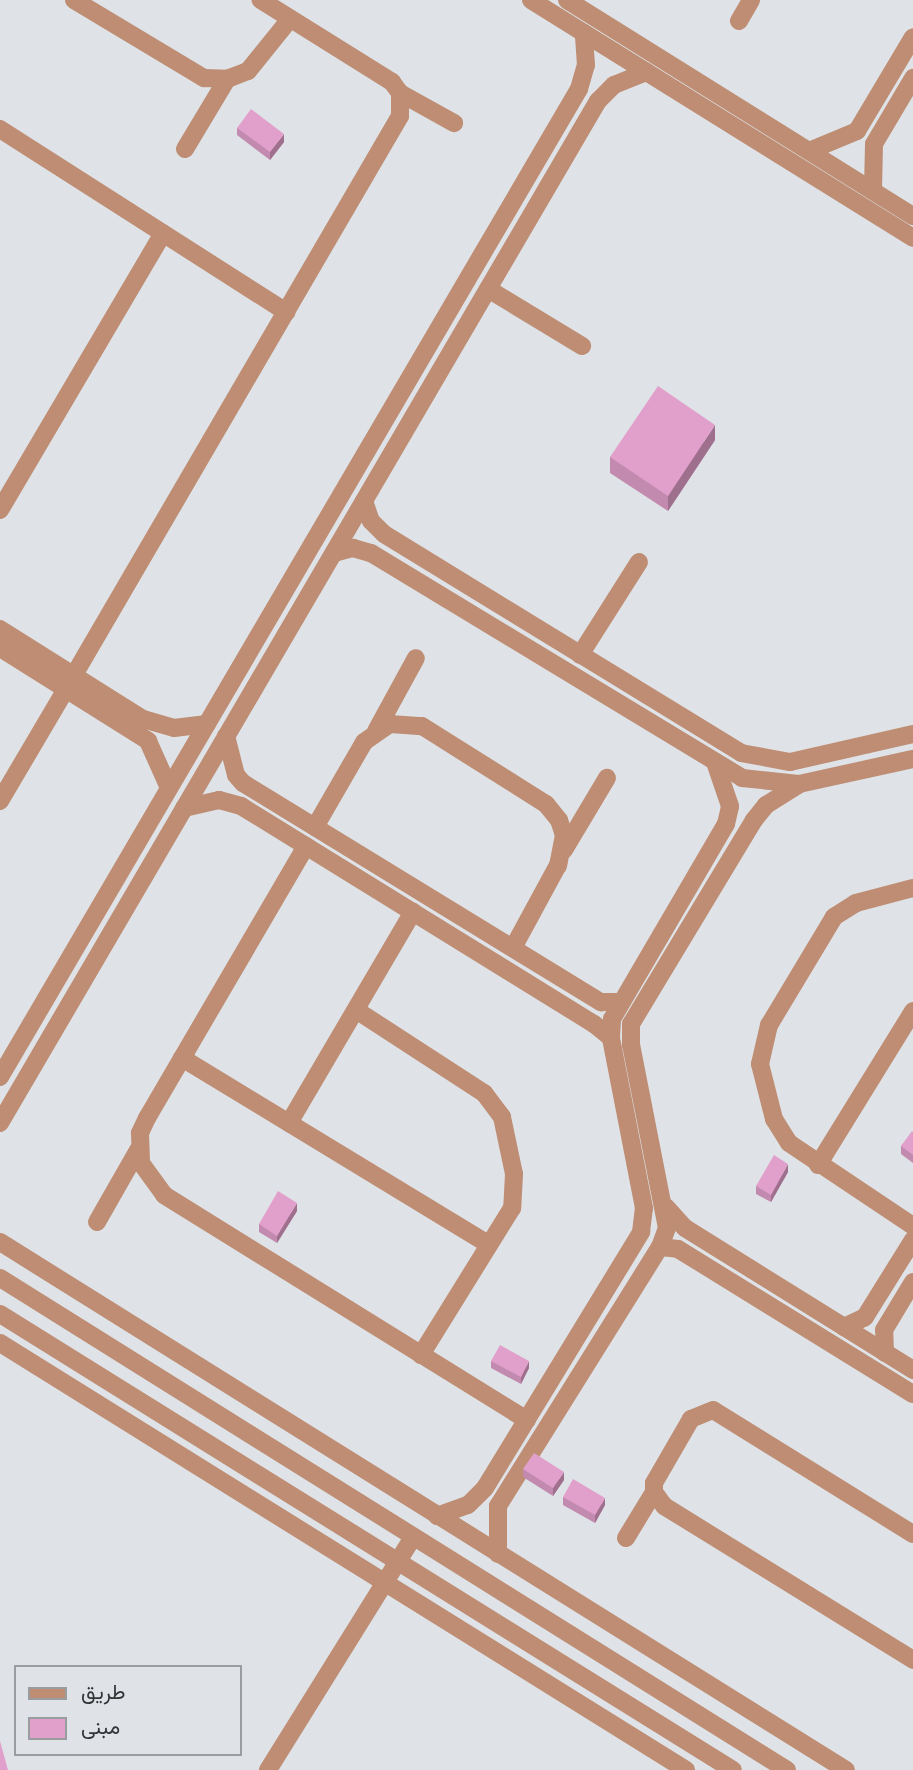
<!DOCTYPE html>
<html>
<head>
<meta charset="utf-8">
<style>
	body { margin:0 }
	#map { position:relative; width:913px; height:1770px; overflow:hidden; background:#dfe3e7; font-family:Arial,Vazirmatn,sans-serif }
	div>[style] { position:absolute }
	.minor>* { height:18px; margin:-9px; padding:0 9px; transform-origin:9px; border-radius:9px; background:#be8d73 }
	.wall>* { inset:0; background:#c28aaf }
	.shaded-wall>* { inset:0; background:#9e708e }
	.building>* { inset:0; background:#e1a0cb }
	span { translate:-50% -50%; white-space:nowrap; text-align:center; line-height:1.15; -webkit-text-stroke:6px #dfe3e7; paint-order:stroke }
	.legend { position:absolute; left:14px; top:1665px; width:228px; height:91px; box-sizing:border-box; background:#dfe3e7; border:2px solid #9a9da0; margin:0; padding:9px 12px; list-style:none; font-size:21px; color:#333436 }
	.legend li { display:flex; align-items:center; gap:14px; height:35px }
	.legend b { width:35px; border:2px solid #9a9da0 }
</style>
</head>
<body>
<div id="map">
	<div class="minor">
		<div style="left:74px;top:0;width:152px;rotate:31deg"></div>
		<div style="left:204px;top:78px;width:23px;rotate:2deg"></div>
		<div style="left:227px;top:79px;width:22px;rotate:-21deg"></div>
		<div style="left:248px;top:71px;width:67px;rotate:-51.1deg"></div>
		<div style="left:531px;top:0;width:450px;rotate:31.9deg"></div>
		<div style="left:567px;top:0;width:408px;rotate:32deg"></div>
		<div style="left:739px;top:21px;width:24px;rotate:-60deg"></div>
		<div style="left:400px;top:93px;width:62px;rotate:29.1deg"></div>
		<div style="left:0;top:129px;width:340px;rotate:32.6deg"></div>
		<div style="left:185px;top:149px;width:82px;rotate:-59deg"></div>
		<div style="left:809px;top:151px;width:52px;rotate:-22.6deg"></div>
		<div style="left:857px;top:131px;width:109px;rotate:-59.2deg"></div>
		<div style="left:873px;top:191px;width:47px;rotate:-88.8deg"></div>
		<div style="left:874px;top:144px;width:77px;rotate:-59.4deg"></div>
		<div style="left:488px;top:289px;width:110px;rotate:31.2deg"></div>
		<div style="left:364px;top:501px;width:21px;rotate:71deg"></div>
		<div style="left:371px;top:521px;width:18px;rotate:45deg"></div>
		<div style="left:384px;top:534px;width:419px;rotate:31.5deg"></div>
		<div style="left:741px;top:753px;width:50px;rotate:10.4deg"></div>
		<div style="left:790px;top:762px;width:126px;rotate:-12.8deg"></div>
		<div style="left:0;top:510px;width:321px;rotate:-59.5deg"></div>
		<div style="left:334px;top:553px;width:20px;rotate:-15deg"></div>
		<div style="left:353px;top:548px;width:19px;rotate:16deg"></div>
		<div style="left:371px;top:553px;width:434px;rotate:31.2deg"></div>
		<div style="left:742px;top:778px;width:57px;rotate:6deg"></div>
		<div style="left:799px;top:784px;width:117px;rotate:-12.4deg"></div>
		<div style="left:0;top:629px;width:169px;rotate:32.2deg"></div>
		<div style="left:143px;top:719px;width:32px;rotate:16deg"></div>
		<div style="left:174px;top:728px;width:33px;rotate:-7deg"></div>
		<div style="left:0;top:648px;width:175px;rotate:32.1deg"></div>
		<div style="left:148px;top:741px;width:51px;rotate:65.9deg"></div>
		<div style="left:580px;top:655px;width:110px;rotate:-57.6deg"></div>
		<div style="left:74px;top:675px;width:647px;rotate:-59.75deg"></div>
		<div style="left:400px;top:116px;width:23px;rotate:-90deg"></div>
		<div style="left:400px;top:93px;width:14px;rotate:-126deg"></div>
		<div style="left:392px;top:82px;width:155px;rotate:-148deg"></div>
		<div style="left:376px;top:731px;width:83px;rotate:-61.3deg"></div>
		<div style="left:226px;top:736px;width:40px;rotate:75.6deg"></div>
		<div style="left:236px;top:775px;width:11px;rotate:49deg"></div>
		<div style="left:243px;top:783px;width:420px;rotate:31.5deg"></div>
		<div style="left:601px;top:1002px;width:18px"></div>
		<div style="left:0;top:801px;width:130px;rotate:-59.5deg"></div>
		<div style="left:184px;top:808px;width:36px;rotate:-13deg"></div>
		<div style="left:219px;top:800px;width:23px;rotate:15deg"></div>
		<div style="left:241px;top:806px;width:415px;rotate:31.7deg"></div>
		<div style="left:594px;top:1024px;width:22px;rotate:39deg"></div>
		<div style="left:315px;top:827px;width:98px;rotate:-60deg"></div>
		<div style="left:364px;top:742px;width:32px;rotate:-35deg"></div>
		<div style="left:390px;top:724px;width:32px;rotate:4deg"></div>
		<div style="left:422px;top:726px;width:146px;rotate:32.2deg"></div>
		<div style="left:546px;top:804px;width:21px;rotate:51deg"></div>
		<div style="left:559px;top:820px;width:16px;rotate:72deg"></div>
		<div style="left:564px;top:835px;width:31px;rotate:101deg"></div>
		<div style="left:558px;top:865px;width:94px;rotate:118.5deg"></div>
		<div style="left:306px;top:846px;width:315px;rotate:120.3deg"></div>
		<div style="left:147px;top:1118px;width:17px;rotate:115deg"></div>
		<div style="left:140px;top:1133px;width:30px;rotate:88deg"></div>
		<div style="left:141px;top:1163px;width:39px;rotate:54deg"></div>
		<div style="left:164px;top:1195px;width:427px;rotate:31.8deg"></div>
		<div style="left:564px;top:850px;width:84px;rotate:-59.2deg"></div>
		<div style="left:913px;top:888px;width:59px;rotate:165.3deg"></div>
		<div style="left:856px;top:903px;width:26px;rotate:148deg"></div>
		<div style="left:834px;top:917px;width:126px;rotate:121deg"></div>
		<div style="left:769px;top:1025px;width:40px;rotate:103deg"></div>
		<div style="left:760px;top:1064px;width:57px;rotate:75.7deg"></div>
		<div style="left:774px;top:1119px;width:28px;rotate:58deg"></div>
		<div style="left:789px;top:1143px;width:149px;rotate:33.8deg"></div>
		<div style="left:356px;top:1010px;width:153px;rotate:33deg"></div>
		<div style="left:484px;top:1093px;width:30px;rotate:53deg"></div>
		<div style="left:502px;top:1117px;width:58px;rotate:78.1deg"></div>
		<div style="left:514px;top:1174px;width:34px;rotate:93deg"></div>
		<div style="left:512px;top:1208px;width:173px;rotate:121.8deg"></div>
		<div style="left:182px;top:1058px;width:359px;rotate:31.3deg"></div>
		<div style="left:0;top:1077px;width:1145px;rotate:-59.63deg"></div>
		<div style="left:579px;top:89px;width:25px;rotate:-74deg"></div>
		<div style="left:586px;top:65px;width:32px;rotate:-94deg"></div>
		<div style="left:0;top:1123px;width:1184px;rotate:-59.67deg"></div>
		<div style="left:598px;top:101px;width:23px;rotate:-45deg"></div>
		<div style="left:614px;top:85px;width:35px;rotate:-22deg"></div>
		<div style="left:289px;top:1123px;width:245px;rotate:-59.6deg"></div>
		<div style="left:818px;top:1165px;width:181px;rotate:-58.3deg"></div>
		<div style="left:666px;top:1207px;width:28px;rotate:48deg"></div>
		<div style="left:685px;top:1228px;width:269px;rotate:31.9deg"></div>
		<div style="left:97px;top:1222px;width:83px;rotate:-60.3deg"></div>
		<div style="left:0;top:1242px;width:997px;rotate:31.97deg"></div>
		<div style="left:660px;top:1247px;width:18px;rotate:6deg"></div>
		<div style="left:678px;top:1249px;width:276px;rotate:31.7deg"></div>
		<div style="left:0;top:1278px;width:928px;rotate:32.01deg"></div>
		<div style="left:0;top:1314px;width:863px;rotate:31.89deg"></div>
		<div style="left:844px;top:1327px;width:23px;rotate:-25deg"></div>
		<div style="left:865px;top:1317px;width:91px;rotate:-58.1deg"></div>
		<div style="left:0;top:1343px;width:808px;rotate:31.9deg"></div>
		<div style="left:885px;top:1353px;width:23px;rotate:-92deg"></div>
		<div style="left:884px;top:1330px;width:56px;rotate:-58.9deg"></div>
		<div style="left:437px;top:1516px;width:33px;rotate:-20deg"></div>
		<div style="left:468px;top:1505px;width:24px;rotate:-45deg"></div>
		<div style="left:485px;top:1488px;width:300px;rotate:-58.6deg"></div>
		<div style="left:641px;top:1232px;width:24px;rotate:-83deg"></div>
		<div style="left:644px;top:1208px;width:173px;rotate:-101deg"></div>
		<div style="left:611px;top:1038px;width:19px;rotate:-87deg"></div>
		<div style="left:612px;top:1019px;width:226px;rotate:-59.7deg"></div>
		<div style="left:726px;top:824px;width:18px;rotate:-77deg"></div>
		<div style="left:730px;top:806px;width:43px;rotate:-108.9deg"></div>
		<div style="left:913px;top:1534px;width:235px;rotate:-148.2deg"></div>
		<div style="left:713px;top:1410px;width:24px;rotate:158deg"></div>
		<div style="left:691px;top:1419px;width:74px;rotate:120deg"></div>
		<div style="left:654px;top:1483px;width:9px;rotate:90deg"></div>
		<div style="left:654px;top:1492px;width:17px;rotate:54deg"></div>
		<div style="left:664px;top:1506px;width:293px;rotate:31.7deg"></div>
		<div style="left:626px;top:1538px;width:54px;rotate:-58.7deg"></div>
		<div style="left:498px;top:1554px;width:48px;rotate:-90deg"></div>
		<div style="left:498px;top:1506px;width:305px;rotate:-58deg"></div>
		<div style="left:660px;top:1247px;width:20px;rotate:-70deg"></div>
		<div style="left:667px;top:1228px;width:187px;rotate:-101.1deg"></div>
		<div style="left:631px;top:1045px;width:21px;rotate:-90deg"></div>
		<div style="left:631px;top:1024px;width:238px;rotate:-58.9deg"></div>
		<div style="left:754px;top:820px;width:19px;rotate:-51deg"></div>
		<div style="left:766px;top:805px;width:39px;rotate:-32deg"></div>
		<div style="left:268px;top:1770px;width:274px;rotate:-58.1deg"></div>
	</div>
	<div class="wall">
		<div style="clip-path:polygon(237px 128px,284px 142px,270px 160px,237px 135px)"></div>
		<div style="clip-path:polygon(715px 440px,668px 511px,610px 473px,610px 457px)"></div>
		<div style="clip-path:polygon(913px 1132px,913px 1163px,901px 1154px,901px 1146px)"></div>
		<div style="clip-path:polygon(788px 1172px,771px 1202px,756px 1194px,756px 1186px)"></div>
		<div style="clip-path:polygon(297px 1211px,277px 1243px,259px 1232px,259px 1224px)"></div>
		<div style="clip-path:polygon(491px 1361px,529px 1368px,521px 1384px,491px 1368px)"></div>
		<div style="clip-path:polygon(523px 1469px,564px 1480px,553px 1496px,523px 1477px)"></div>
		<div style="clip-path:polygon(563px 1497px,605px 1505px,595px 1523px,563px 1505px)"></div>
	</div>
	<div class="shaded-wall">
		<div style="clip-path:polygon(284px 134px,284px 142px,270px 160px,270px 152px)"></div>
		<div style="clip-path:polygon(715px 425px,715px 440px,668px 511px,668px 496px)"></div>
		<div style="clip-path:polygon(788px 1164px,788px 1172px,771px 1202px,771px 1195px)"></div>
		<div style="clip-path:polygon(297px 1203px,297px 1211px,277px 1243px,277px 1236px)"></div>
		<div style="clip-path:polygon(529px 1361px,529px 1368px,521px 1384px,521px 1377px)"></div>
		<div style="clip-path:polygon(564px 1472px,564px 1480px,553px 1496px,553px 1488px)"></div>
		<div style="clip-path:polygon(605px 1498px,605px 1505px,595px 1523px,595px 1515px)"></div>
	</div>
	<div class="building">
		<div style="clip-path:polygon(251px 109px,284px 134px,270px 152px,237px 128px)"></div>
		<div style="clip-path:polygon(658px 386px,715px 425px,668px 496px,610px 457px)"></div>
		<div style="clip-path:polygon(912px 1131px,913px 1132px,913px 1155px,901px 1146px)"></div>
		<div style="clip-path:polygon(774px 1155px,788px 1164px,771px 1195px,756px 1186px)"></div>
		<div style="clip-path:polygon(278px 1191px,297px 1203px,277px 1236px,259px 1224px)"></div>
		<div style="clip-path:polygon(500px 1345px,529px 1361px,521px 1377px,491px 1361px)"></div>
		<div style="clip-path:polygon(534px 1453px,564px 1472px,553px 1488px,523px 1469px)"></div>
		<div style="clip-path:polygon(573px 1479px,605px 1498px,595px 1515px,563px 1497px)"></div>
		<div style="clip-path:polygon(0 1741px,8px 1770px,0 1770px)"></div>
	</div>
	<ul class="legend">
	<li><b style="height:9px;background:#be8d73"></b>طريق</li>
	<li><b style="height:19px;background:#e1a0cb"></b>مبنى</li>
	</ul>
</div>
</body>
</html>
